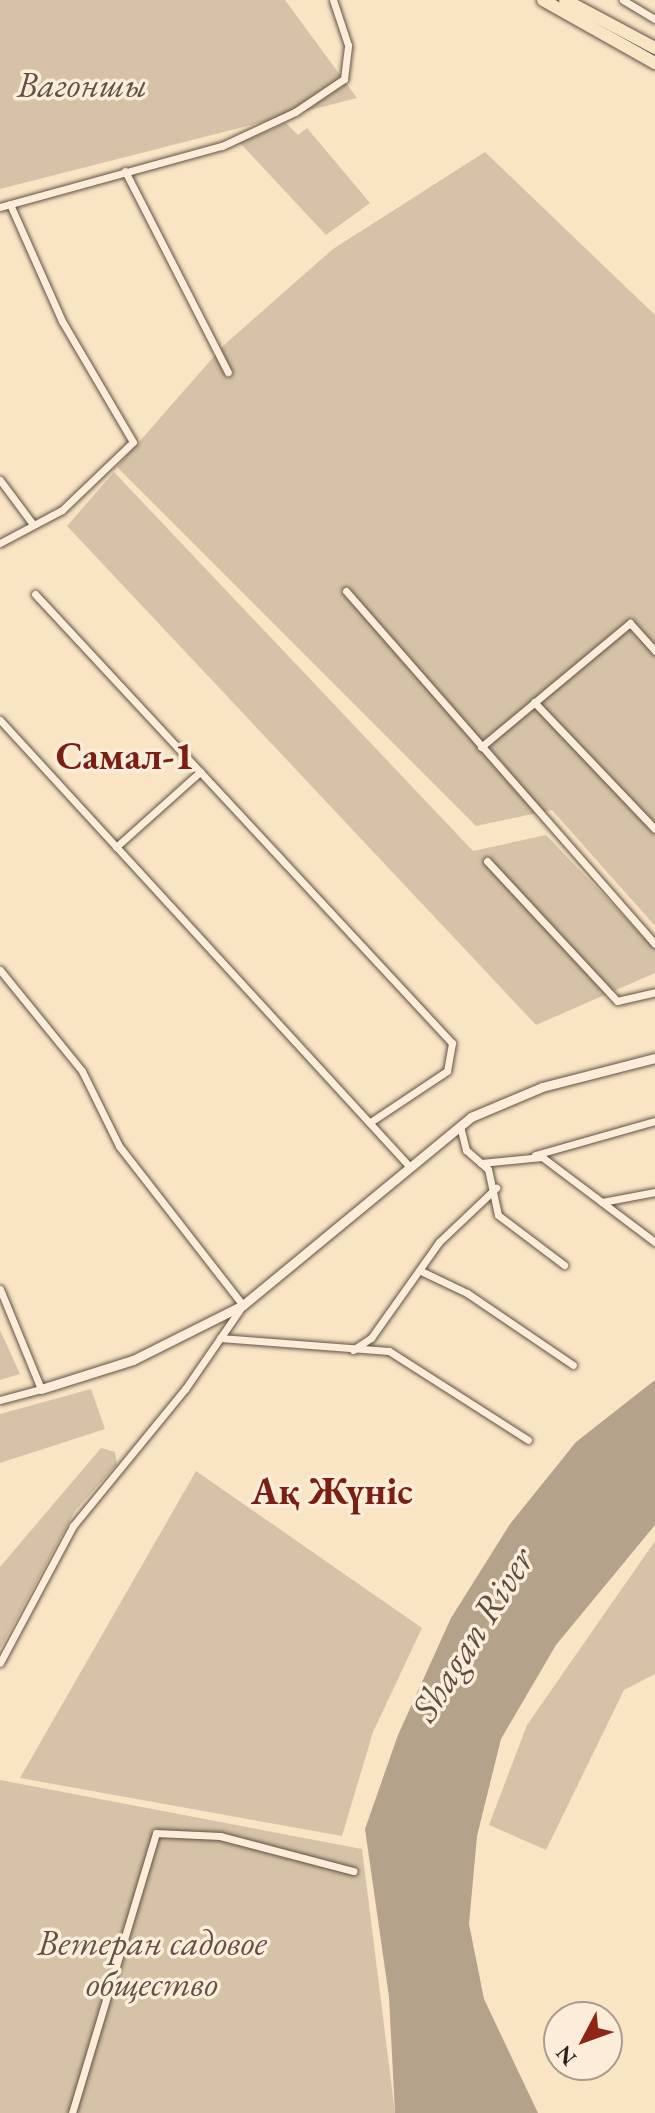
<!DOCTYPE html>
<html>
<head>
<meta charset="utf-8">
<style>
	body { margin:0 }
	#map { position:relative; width:655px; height:2113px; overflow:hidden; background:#f9e4c4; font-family:"EB Garamond",serif }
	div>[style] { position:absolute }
	.green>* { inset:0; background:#d6c3a7 }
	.water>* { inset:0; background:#b4a28b }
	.roads { filter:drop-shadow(0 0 2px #605246) drop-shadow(0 0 2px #605246) }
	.minor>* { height:7px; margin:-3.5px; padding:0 3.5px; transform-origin:3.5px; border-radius:3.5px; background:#fbedd9 }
	.tertiary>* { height:9px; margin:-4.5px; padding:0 4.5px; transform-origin:4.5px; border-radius:4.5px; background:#fbedd9 }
	.trunk>* { height:12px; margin:-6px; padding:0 6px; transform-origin:6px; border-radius:6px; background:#f9e4c4 }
	span { translate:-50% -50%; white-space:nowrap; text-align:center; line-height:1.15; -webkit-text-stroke:7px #fbedd9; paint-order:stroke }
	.park-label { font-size:36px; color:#605246; font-style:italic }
	.neighbourhood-label { font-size:38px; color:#7a1f14; font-weight:700 }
	.water-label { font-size:38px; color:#5c4e43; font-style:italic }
	.north { position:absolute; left:543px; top:2001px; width:80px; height:80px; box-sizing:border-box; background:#fbedd9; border:2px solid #a99b8d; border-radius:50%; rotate:229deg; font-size:22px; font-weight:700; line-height:32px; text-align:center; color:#2d211c }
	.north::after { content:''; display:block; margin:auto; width:28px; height:36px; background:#8f2418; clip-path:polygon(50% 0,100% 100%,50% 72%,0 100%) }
</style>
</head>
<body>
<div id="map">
	<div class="green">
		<div style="clip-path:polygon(0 0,285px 0,357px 98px,0 189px)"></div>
		<div style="clip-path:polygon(286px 123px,298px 135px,307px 128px,370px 203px,326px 235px,240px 143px)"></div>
		<div style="clip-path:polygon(485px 152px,655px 315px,655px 926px,552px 810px,476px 826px,117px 467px,224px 345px,333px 249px)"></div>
		<div style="clip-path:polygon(114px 472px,473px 851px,546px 835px,655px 949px,655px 973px,536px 1025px,67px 526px)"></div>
		<div style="clip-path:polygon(0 1330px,20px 1374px,0 1380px)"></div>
		<div style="clip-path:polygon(91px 1389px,105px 1429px,0 1463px,0 1414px)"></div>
		<div style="clip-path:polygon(101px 1448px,115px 1452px,117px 1464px,75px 1511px,0 1649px,0 1567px)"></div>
		<div style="clip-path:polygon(196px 1471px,422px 1628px,373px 1732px,342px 1836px,20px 1778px)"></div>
		<div style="clip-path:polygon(655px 1541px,655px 1674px,624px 1690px,546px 1850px,489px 1825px,527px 1725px)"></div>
		<div style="clip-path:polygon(0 1780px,362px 1849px,395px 2113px,0 2113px)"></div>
	</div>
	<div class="water">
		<div style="clip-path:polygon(655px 1380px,655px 1525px,556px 1645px,501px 1739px,477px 1836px,469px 1924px,484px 1999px,538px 2113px,395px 2113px,389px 1997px,365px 1829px,398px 1735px,451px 1618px,510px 1524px,576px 1442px)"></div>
	</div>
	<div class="roads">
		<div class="minor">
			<div style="left:623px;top:0;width:37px;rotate:31deg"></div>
			<div style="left:125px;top:171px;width:226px;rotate:62.9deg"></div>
			<div style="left:0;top:207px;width:230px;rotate:-15.4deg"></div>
			<div style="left:222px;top:146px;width:81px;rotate:-25deg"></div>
			<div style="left:295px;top:112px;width:59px;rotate:-34deg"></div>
			<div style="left:344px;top:79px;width:34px;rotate:-83deg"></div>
			<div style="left:348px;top:45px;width:47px;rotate:-108.4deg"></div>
			<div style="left:0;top:480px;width:54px;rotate:53.3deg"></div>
			<div style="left:0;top:543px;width:70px;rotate:-28deg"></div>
			<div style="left:62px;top:510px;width:98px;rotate:-43.8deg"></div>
			<div style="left:133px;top:442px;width:140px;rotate:-120.4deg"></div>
			<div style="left:62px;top:321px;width:128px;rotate:-114deg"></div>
			<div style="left:346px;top:591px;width:469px;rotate:48.8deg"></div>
			<div style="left:35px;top:594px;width:613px;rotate:47.12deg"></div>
			<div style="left:452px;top:1043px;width:28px;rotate:100deg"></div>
			<div style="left:447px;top:1071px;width:90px;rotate:146.3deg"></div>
			<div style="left:534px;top:702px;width:175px;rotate:46.4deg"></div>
			<div style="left:0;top:720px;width:607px;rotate:47.47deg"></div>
			<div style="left:481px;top:747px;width:194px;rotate:-39.8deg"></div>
			<div style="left:630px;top:623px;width:38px;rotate:48deg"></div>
			<div style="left:116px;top:847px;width:113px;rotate:-41.8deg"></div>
			<div style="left:487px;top:861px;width:191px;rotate:47.1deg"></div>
			<div style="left:617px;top:1001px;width:39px;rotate:-13deg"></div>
			<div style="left:0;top:970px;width:130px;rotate:50.9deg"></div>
			<div style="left:82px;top:1071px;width:84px;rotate:63.7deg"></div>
			<div style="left:119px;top:1146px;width:202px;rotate:52.1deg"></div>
			<div style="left:243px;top:1305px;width:102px;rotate:124.6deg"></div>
			<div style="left:185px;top:1389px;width:177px;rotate:129.3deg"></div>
			<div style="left:73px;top:1526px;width:155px;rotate:118.1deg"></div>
			<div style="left:460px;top:1126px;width:25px;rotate:76deg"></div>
			<div style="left:466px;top:1150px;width:29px;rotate:41deg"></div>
			<div style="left:488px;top:1169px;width:47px;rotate:77.7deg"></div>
			<div style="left:498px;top:1215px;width:83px;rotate:37.1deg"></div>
			<div style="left:535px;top:1155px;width:125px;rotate:-15.8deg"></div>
			<div style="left:481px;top:1163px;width:61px;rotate:-5.6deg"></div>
			<div style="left:542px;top:1157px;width:141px;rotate:37deg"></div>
			<div style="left:602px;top:1202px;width:54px;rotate:-10.7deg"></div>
			<div style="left:423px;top:1272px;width:49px;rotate:25.5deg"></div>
			<div style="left:467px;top:1293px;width:128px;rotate:34.2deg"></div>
			<div style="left:0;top:1289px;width:108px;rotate:67.7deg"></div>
			<div style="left:41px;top:1389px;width:42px;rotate:165deg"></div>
			<div style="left:220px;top:1338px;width:169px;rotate:4.4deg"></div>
			<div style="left:389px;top:1351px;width:165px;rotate:32.6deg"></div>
			<div style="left:353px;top:1350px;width:22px;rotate:-34deg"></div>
			<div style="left:371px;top:1338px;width:118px;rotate:-54.7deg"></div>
			<div style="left:439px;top:1242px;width:79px;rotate:-43.5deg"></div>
			<div style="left:72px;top:2113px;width:292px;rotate:-73.3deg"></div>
			<div style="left:156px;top:1833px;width:64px;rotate:2.7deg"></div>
			<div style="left:220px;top:1836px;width:138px;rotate:14.7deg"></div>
		</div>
		<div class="tertiary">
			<div style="left:41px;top:1389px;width:96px;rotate:-17.5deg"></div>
			<div style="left:133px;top:1360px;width:123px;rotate:-26.6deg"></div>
			<div style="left:243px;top:1305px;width:296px;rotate:-39.5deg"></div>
			<div style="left:471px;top:1117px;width:77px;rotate:-22.9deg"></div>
			<div style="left:542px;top:1087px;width:117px;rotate:-14.4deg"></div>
		</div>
		<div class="trunk">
			<div style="left:543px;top:0;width:129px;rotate:29.4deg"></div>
			<div style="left:565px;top:0;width:102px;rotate:28.1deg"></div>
		</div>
	</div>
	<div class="park-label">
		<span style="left:82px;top:85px">Вагоншы</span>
		<span style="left:152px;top:1963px">Ветеран садовое<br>общество</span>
	</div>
	<div class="neighbourhood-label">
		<span style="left:125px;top:756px">Самал-1</span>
		<span style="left:332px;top:1491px">Ақ Жүніс</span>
	</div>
	<div class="water-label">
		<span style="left:472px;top:1634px;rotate:-58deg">Shagan River</span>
	</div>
	<div class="north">N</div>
</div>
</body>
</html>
